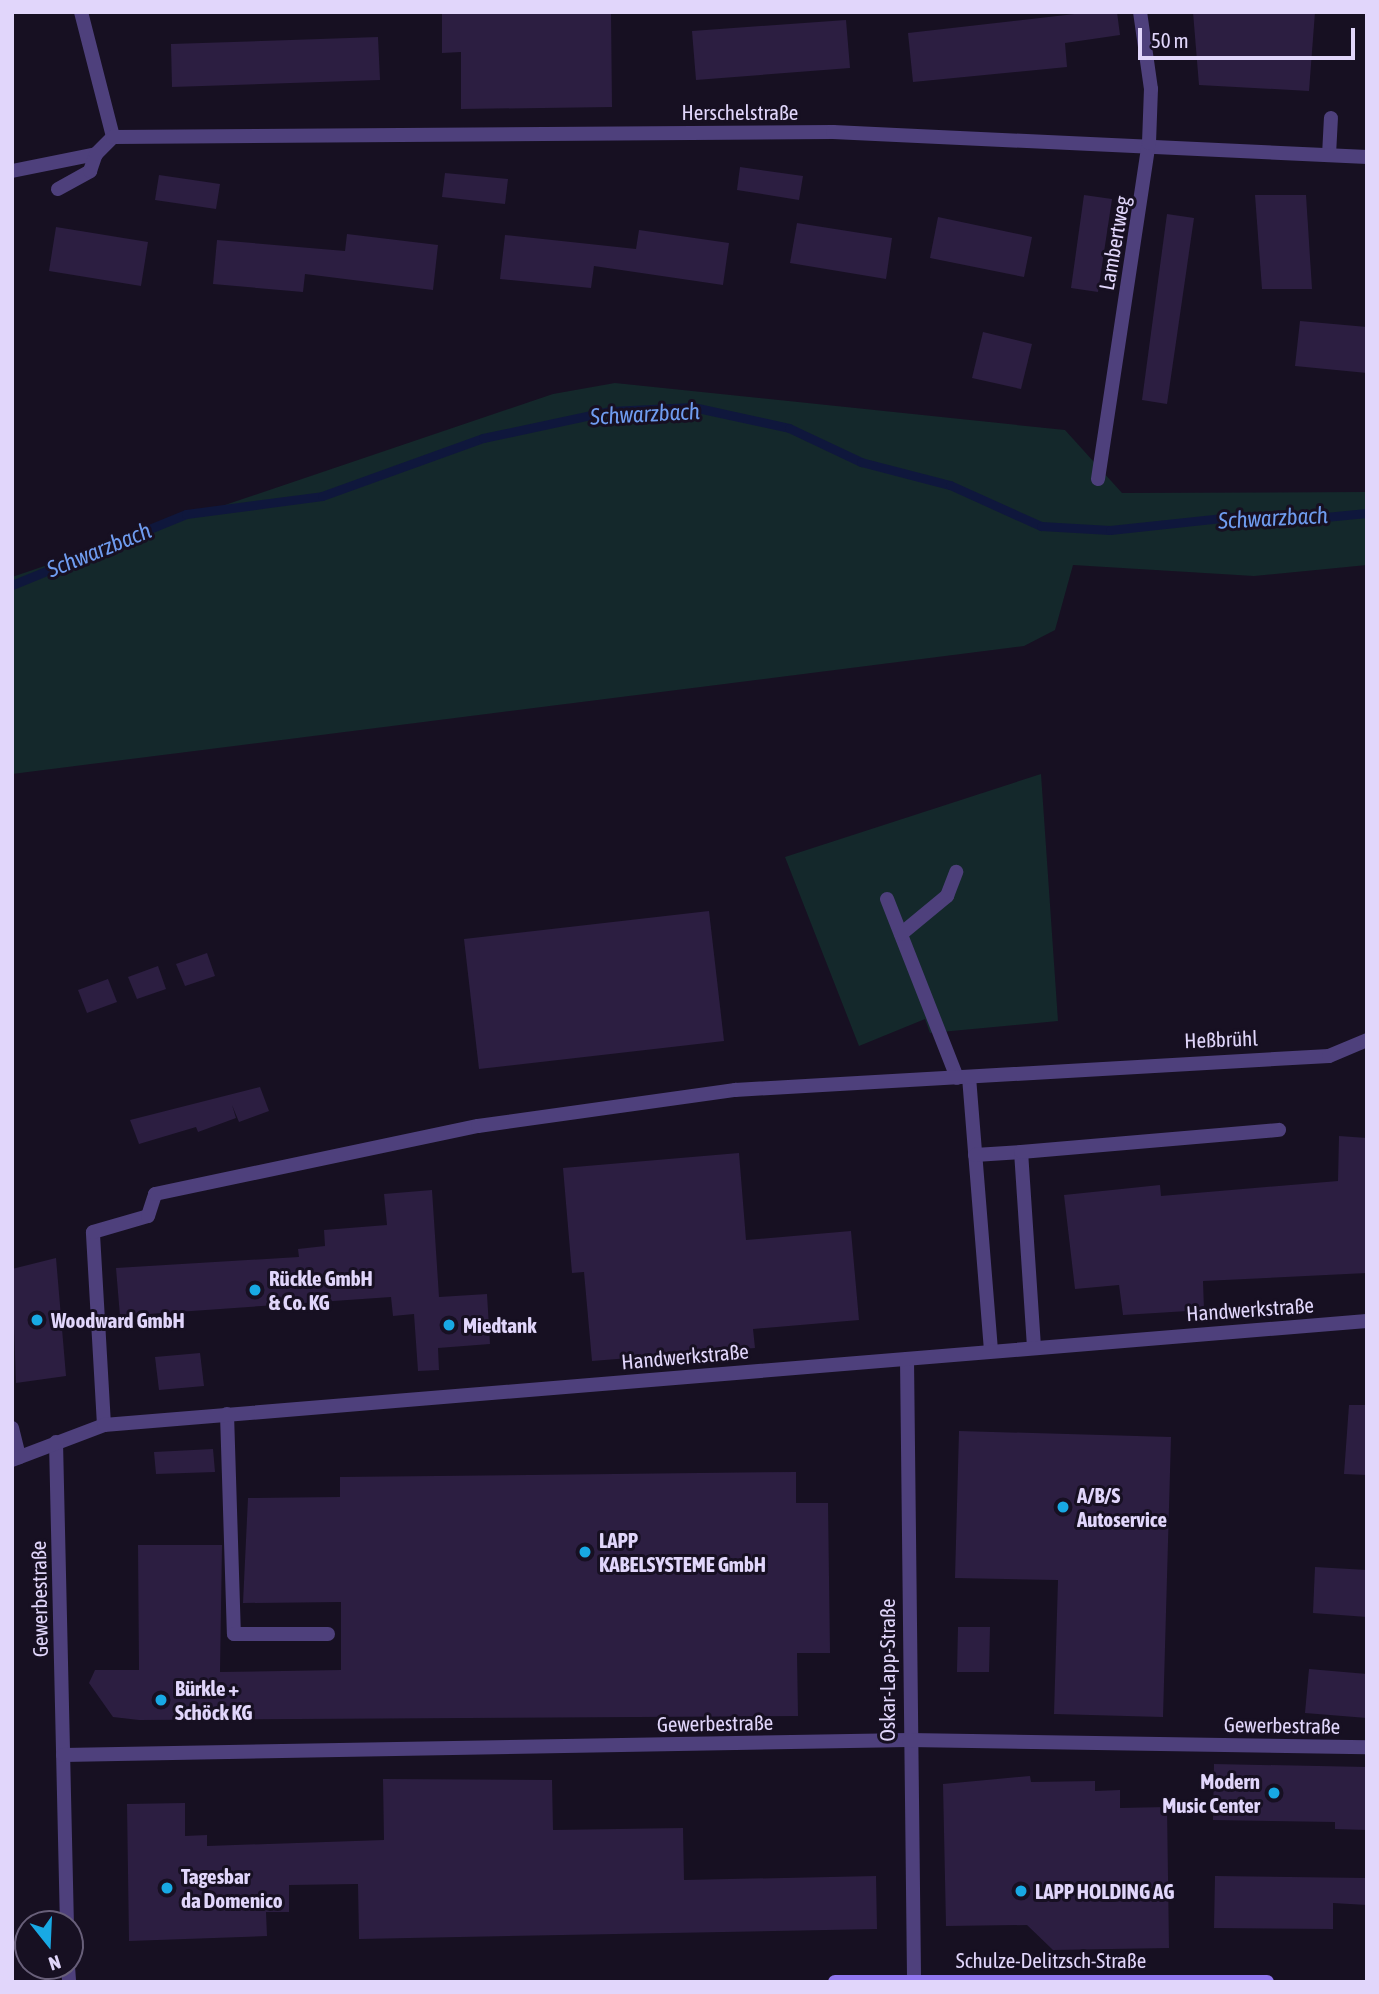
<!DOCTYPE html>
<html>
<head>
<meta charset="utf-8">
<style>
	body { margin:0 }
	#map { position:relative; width:1379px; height:1994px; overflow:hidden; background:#171022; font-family:"Asap Condensed",sans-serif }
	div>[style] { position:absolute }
	.green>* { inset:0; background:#14282b }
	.stream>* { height:9px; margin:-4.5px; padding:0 4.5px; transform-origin:4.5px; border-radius:4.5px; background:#0f173c }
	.building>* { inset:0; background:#2c1e41 }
	.lane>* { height:14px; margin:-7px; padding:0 7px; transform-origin:7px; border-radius:7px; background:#4e407c }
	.street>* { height:14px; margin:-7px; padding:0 7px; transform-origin:7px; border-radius:7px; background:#4e407c }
	.secondary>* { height:14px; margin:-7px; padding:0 7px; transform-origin:7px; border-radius:7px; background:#9177f0 }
	.dots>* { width:19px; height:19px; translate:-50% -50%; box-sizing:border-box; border:4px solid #171022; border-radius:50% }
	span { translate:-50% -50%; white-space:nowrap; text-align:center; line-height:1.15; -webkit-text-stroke:6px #171022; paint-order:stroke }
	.street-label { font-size:21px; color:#e1d6fb }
	.poi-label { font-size:21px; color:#e1d6fb; font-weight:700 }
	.left { translate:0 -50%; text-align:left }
	.right { translate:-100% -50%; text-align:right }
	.water-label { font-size:23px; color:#6f9cf0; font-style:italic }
	.frame { position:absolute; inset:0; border:14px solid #e1d6fb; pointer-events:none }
	.north { position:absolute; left:14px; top:1910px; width:70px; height:70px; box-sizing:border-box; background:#171022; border:2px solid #685f79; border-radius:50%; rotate:162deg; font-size:19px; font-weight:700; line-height:28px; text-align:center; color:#e1d6fb }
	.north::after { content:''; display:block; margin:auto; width:24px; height:32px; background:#18a9e4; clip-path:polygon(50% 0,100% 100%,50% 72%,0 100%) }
	.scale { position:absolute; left:1138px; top:28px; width:217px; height:32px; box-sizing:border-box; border:4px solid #e1d6fb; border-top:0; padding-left:9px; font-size:21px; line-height:24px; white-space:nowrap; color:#e1d6fb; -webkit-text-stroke:5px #171022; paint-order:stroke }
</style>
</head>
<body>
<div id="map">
	<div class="green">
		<div style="clip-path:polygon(615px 383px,1065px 430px,1122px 493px,1367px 492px,1367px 565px,1254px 576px,1073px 565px,1055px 630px,1024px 646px,12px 774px,12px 577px,553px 394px)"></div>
		<div style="clip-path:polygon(1041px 774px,1058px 1021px,930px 1033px,925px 1019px,859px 1046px,785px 857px)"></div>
	</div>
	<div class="stream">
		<div style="left:12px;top:585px;width:188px;rotate:-22.2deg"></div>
		<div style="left:186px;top:514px;width:137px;rotate:-7.5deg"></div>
		<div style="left:322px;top:496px;width:171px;rotate:-19.8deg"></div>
		<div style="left:483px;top:438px;width:130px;rotate:-12deg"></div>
		<div style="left:610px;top:411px;width:83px;rotate:-2.8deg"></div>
		<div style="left:693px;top:407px;width:98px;rotate:12.3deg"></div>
		<div style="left:789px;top:428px;width:80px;rotate:25.3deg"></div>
		<div style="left:861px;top:462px;width:92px;rotate:14.5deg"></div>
		<div style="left:950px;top:485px;width:100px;rotate:24.3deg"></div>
		<div style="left:1041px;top:526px;width:69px;rotate:3.3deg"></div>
		<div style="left:1110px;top:530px;width:133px;rotate:-6.1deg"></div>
		<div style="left:1242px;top:516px;width:52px;rotate:4.4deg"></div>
		<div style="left:1294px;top:520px;width:73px;rotate:-5.5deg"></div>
	</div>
	<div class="building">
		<div style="clip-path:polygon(442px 12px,611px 12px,612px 107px,461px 109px,461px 52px,442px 53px)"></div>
		<div style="clip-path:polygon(1092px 12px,1117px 12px,1120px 35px,1065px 43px,1067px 67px,913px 82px,908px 33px)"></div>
		<div style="clip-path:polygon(1193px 12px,1315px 12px,1309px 91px,1199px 85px)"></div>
		<div style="clip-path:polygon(846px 20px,850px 68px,696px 80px,692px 31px)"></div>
		<div style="clip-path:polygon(378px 37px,380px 80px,172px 87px,171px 44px)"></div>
		<div style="clip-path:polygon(740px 167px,803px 176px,799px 200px,737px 190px)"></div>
		<div style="clip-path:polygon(445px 173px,508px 179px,505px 204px,442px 197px)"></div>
		<div style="clip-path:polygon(159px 175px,220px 184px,216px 209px,155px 200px)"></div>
		<div style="clip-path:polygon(1084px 195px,1112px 199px,1098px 292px,1071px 288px)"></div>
		<div style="clip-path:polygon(1255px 195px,1306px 195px,1312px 289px,1262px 289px)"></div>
		<div style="clip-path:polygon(1167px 214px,1194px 218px,1167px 404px,1142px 400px)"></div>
		<div style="clip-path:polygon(938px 217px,1032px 237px,1024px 277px,930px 258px)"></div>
		<div style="clip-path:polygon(797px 223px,892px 238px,886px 279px,790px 263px)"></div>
		<div style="clip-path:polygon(56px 227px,148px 242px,141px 286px,49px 271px)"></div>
		<div style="clip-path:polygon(639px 230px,729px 243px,723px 285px,594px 266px,591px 288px,500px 279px,505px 235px,636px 249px)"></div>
		<div style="clip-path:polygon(347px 234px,438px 245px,433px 290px,305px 274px,303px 292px,213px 284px,217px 240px,345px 251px)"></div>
		<div style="clip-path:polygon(1300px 321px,1367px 327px,1367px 373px,1295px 366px)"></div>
		<div style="clip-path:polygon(983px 332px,1032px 344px,1021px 389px,972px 378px)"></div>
		<div style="clip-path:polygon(709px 911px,724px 1041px,479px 1069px,464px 939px)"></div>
		<div style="clip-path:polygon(207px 953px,215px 976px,185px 986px,176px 964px)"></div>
		<div style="clip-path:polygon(158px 966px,166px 989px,137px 999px,128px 977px)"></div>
		<div style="clip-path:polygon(108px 979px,117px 1002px,87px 1013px,78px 990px)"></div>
		<div style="clip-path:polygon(260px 1087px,269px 1111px,239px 1122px,232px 1105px,236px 1118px,198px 1132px,196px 1127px,139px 1144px,130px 1120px)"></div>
		<div style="clip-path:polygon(1339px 1136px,1367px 1138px,1367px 1273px,1203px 1281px,1204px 1310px,1123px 1315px,1119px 1285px,1075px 1289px,1064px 1195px,1160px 1185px,1161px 1196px,1338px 1181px)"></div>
		<div style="clip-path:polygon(739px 1153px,746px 1240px,851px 1231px,859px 1320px,753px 1329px,755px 1348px,592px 1361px,584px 1272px,572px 1273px,563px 1168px)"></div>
		<div style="clip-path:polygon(432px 1190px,439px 1297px,487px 1294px,490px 1344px,438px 1348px,439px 1370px,418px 1371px,414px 1314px,393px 1316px,391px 1297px,120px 1316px,116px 1268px,299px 1257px,298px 1249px,325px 1246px,324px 1230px,387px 1225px,384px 1194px)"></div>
		<div style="clip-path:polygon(56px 1258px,66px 1376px,16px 1383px,12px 1269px)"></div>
		<div style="clip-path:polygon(200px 1353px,204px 1386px,159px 1390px,155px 1357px)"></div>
		<div style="clip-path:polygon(1349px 1405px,1367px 1405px,1367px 1475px,1344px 1474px)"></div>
		<div style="clip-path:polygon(959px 1431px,1171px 1437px,1163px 1717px,1054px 1714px,1058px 1580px,955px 1578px)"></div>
		<div style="clip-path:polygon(213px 1449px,215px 1472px,156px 1474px,154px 1452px)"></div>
		<div style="clip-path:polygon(796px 1472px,796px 1503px,828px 1503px,830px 1653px,797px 1653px,798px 1716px,139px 1720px,113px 1717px,89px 1683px,95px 1670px,139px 1670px,138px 1545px,222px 1545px,220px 1672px,341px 1670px,341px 1602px,243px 1603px,248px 1498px,340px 1497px,340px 1477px)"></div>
		<div style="clip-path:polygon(1315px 1567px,1367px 1570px,1367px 1617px,1313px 1613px)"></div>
		<div style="clip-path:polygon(958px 1627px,990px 1627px,989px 1672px,957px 1672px)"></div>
		<div style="clip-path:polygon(1309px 1669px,1367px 1674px,1367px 1718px,1305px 1713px)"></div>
		<div style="clip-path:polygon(1214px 1764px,1367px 1767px,1367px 1830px,1335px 1829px,1335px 1822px,1213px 1820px)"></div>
		<div style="clip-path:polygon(1030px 1776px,1031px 1782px,1095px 1781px,1095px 1791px,1120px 1790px,1120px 1808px,1167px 1807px,1169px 1948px,1053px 1950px,1027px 1925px,946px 1926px,943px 1784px)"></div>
		<div style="clip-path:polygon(383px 1779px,552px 1780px,553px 1830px,683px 1828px,684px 1880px,876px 1876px,877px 1929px,359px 1939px,358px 1884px,289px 1885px,289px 1912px,266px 1912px,267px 1936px,129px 1941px,127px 1804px,185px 1803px,185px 1836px,207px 1835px,207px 1846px,384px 1840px)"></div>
		<div style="clip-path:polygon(1215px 1876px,1367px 1878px,1367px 1905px,1333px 1903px,1333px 1929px,1214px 1928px)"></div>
	</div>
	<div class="lane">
		<div style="left:1329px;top:155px;width:37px;rotate:-87deg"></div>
		<div style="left:12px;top:171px;width:86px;rotate:-11.4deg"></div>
		<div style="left:887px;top:899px;width:192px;rotate:68.6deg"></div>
		<div style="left:901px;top:934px;width:60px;rotate:-39.6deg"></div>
		<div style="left:947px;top:896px;width:26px;rotate:-69deg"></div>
		<div style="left:969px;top:1077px;width:274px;rotate:85.4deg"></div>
		<div style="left:975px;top:1155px;width:46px;rotate:-3.7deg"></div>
		<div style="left:1034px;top:1347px;width:195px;rotate:-93.8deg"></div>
		<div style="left:1021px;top:1152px;width:259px;rotate:-4.9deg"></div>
		<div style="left:227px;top:1414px;width:220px;rotate:88.2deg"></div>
		<div style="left:234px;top:1634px;width:94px"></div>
		<div style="left:104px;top:1425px;width:193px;rotate:-93.3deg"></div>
		<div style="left:93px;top:1232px;width:57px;rotate:-16.2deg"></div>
		<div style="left:148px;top:1216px;width:23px;rotate:-72deg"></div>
		<div style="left:155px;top:1194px;width:330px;rotate:-11.9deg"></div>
		<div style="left:478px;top:1126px;width:260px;rotate:-8deg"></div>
		<div style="left:735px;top:1090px;width:595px;rotate:-3.28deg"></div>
		<div style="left:1329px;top:1056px;width:41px;rotate:-22.8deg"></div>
		<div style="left:12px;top:1428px;width:30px;rotate:76deg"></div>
	</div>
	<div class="street">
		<div style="left:81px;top:12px;width:129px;rotate:75.6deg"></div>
		<div style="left:58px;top:189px;width:37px;rotate:-29deg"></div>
		<div style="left:90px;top:171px;width:18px;rotate:-71deg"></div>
		<div style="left:96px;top:154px;width:24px;rotate:-45deg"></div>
		<div style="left:113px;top:137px;width:720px;rotate:-0.4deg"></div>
		<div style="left:833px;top:132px;width:535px;rotate:2.68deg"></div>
		<div style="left:1098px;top:479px;width:340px;rotate:-81.4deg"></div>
		<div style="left:1149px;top:143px;width:54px;rotate:-87.9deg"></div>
		<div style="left:1151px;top:89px;width:78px;rotate:-98.1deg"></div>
		<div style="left:907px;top:1359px;width:621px;rotate:89.35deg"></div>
		<div style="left:56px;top:1442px;width:482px;rotate:88.7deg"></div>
		<div style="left:12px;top:1460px;width:98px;rotate:-20.8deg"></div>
		<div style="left:104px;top:1425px;width:1267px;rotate:-4.71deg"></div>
		<div style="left:63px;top:1755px;width:846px;rotate:-1.02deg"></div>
		<div style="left:909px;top:1740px;width:458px;rotate:0.9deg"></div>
		<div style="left:68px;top:1966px;width:16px;rotate:86deg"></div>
	</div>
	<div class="secondary">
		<div style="left:835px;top:1982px;width:432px"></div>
	</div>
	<div class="dots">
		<div style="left:255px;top:1290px;background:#18a9e4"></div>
		<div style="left:37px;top:1320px;background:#18a9e4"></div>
		<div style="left:449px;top:1325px;background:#18a9e4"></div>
		<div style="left:1063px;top:1507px;background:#18a9e4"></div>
		<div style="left:585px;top:1552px;background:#18a9e4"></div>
		<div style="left:161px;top:1700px;background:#18a9e4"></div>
		<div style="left:1274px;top:1793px;background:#18a9e4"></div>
		<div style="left:167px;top:1888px;background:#18a9e4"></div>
		<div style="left:1021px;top:1891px;background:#18a9e4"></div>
	</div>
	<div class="street-label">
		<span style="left:740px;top:112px">Herschelstraße</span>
		<span style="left:1114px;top:243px;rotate:-80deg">Lambertweg</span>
		<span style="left:1221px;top:1039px;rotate:-2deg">Heßbrühl</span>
		<span style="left:1250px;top:1309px;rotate:-4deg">Handwerkstraße</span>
		<span style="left:685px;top:1356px;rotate:-5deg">Handwerkstraße</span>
		<span style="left:39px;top:1599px;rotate:-91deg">Gewerbestraße</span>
		<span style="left:887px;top:1670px;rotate:-90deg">Oskar-Lapp-Straße</span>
		<span style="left:715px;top:1723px;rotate:-1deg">Gewerbestraße</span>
		<span style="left:1282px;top:1725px;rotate:1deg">Gewerbestraße</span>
		<span style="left:1051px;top:1960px">Schulze-Delitzsch-Straße</span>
	</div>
	<div class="poi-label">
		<span class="left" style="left:269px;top:1290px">Rückle GmbH<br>&amp; Co. KG</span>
		<span class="left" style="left:51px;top:1320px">Woodward GmbH</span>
		<span class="left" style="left:463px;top:1325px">Miedtank</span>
		<span class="left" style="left:1077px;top:1507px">A/B/S<br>Autoservice</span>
		<span class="left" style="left:599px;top:1552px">LAPP<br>KABELSYSTEME GmbH</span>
		<span class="left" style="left:175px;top:1700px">Bürkle +<br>Schöck KG</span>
		<span class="right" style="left:1260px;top:1793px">Modern<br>Music Center</span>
		<span class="left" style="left:181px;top:1888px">Tagesbar<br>da Domenico</span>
		<span class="left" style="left:1035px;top:1891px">LAPP HOLDING AG</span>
	</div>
	<div class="water-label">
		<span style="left:645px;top:414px;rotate:-3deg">Schwarzbach</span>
		<span style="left:1273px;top:518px;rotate:-3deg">Schwarzbach</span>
		<span style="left:99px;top:550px;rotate:-22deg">Schwarzbach</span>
	</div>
	<div class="frame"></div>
	<div class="north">N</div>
	<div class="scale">50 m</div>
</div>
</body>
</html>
